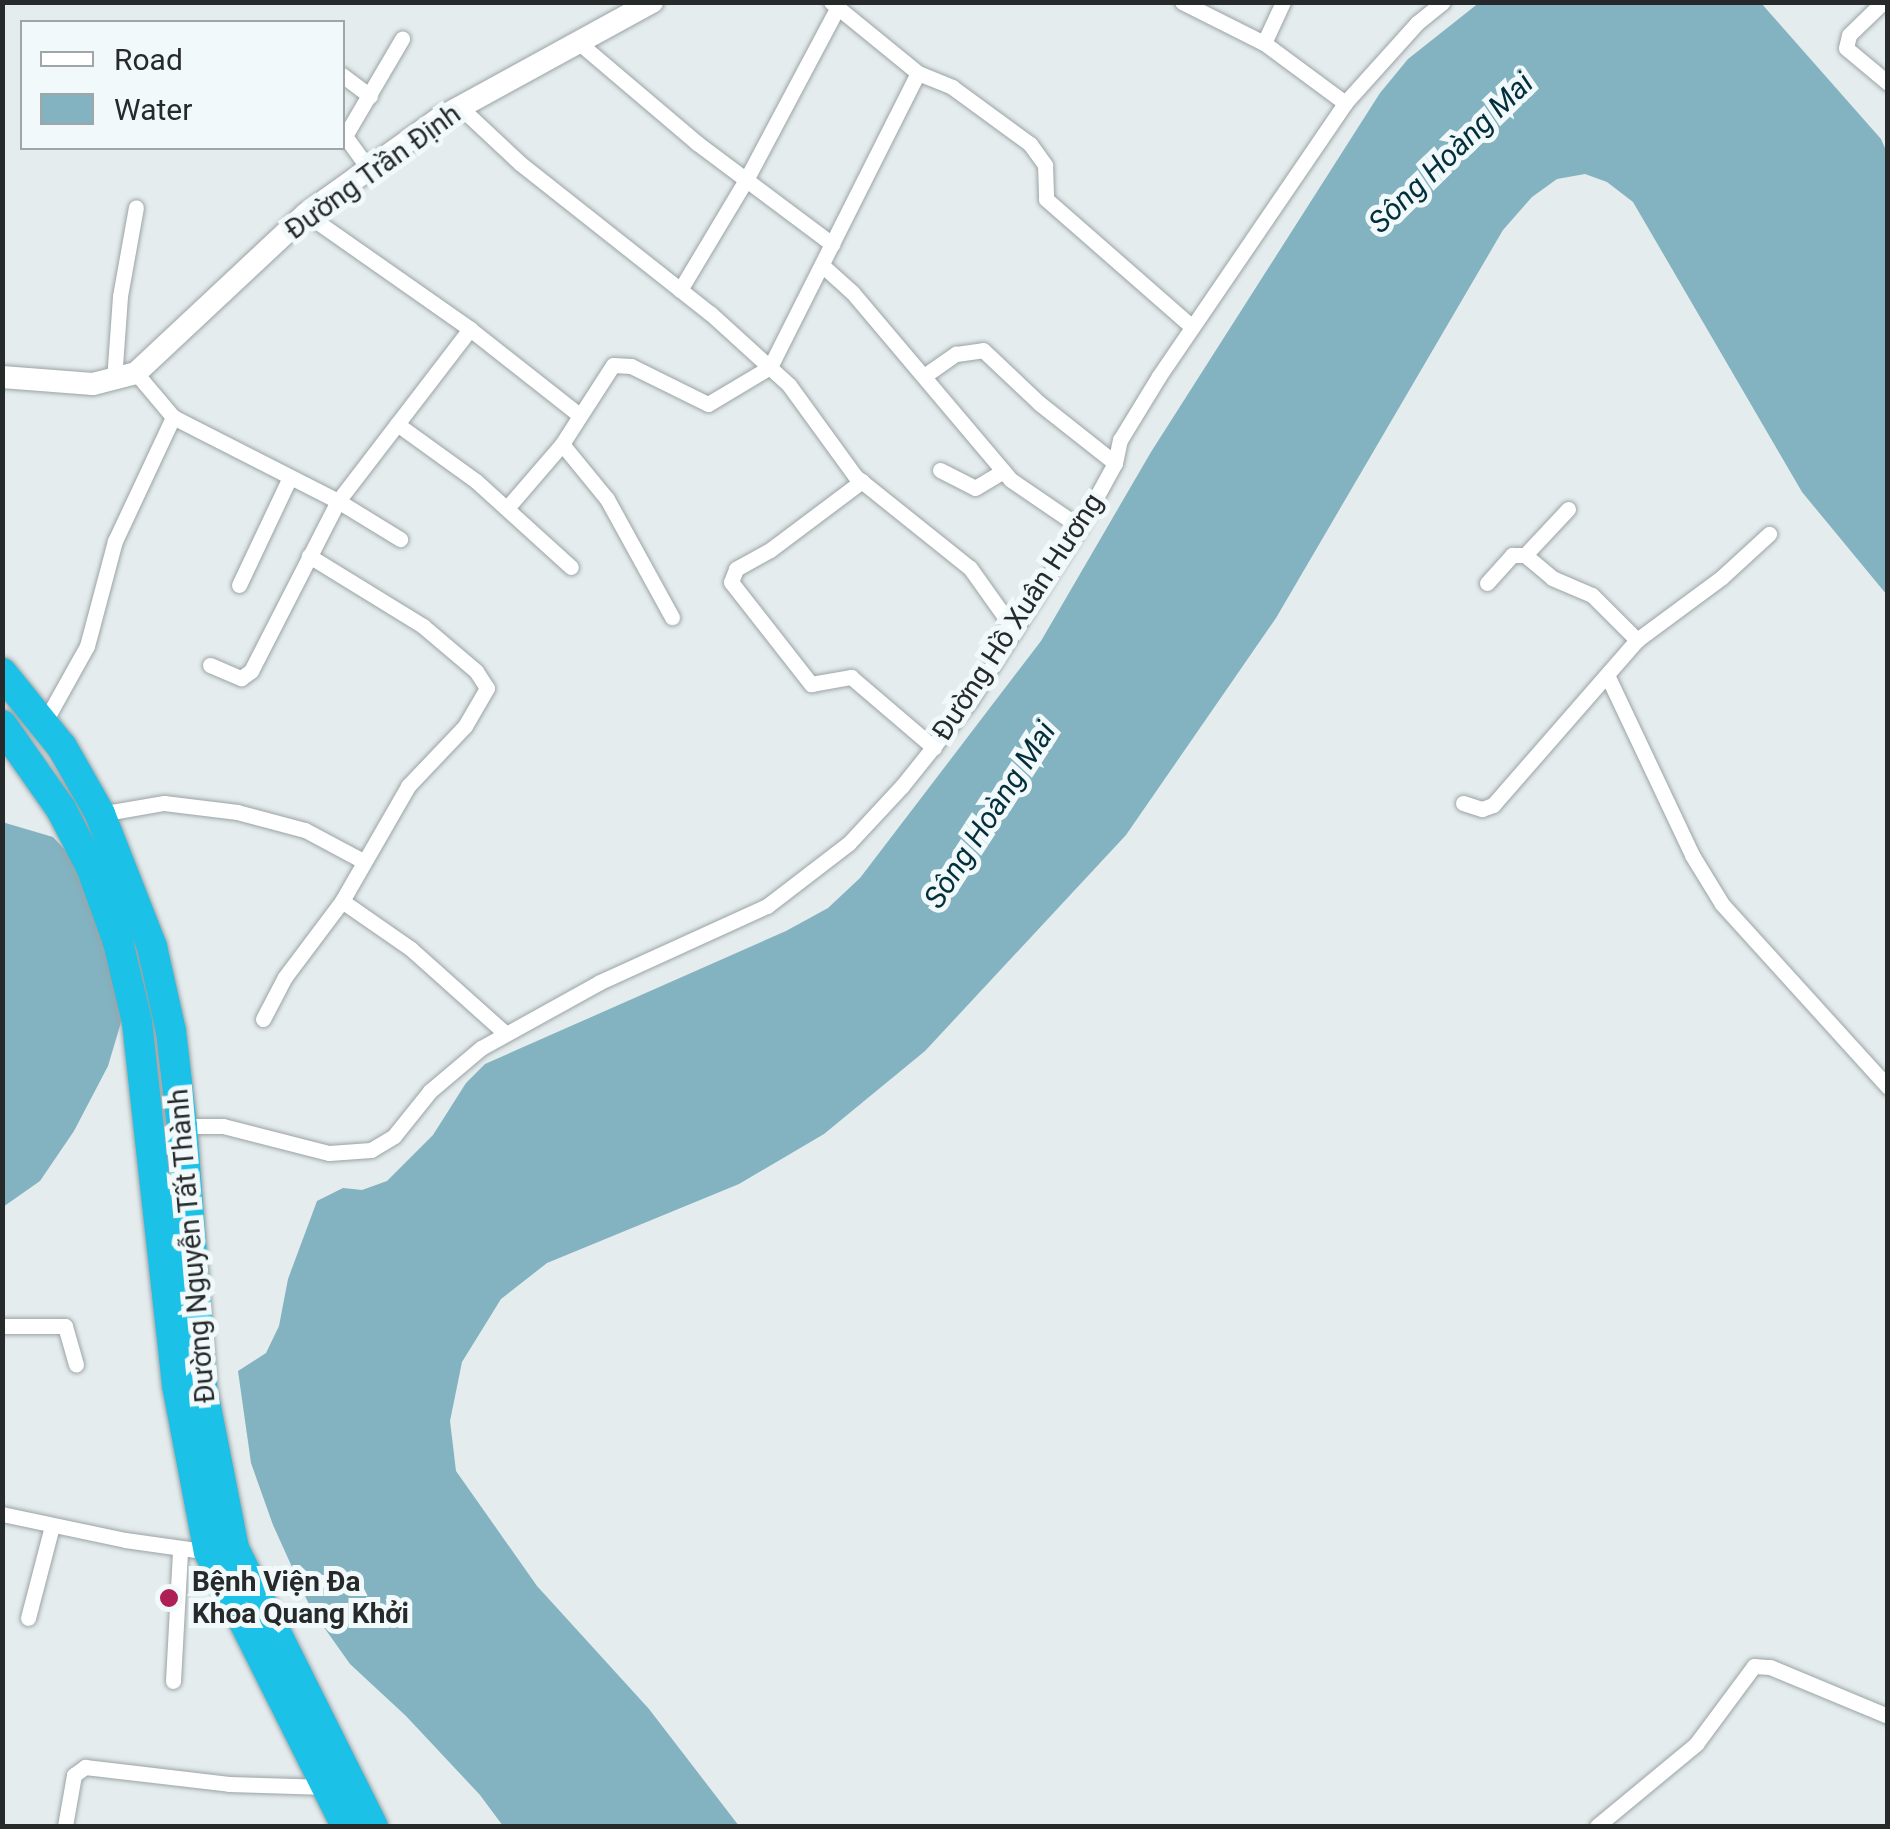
<!DOCTYPE html>
<html>
<head>
<meta charset="utf-8">
<style>
	body { margin:0 }
	#map { position:relative; width:1890px; height:1829px; overflow:hidden; background:#e4ecee; font-family:Roboto,sans-serif }
	div>[style] { position:absolute }
	.water>* { inset:0; background:#83b2c0 }
	.roads { filter:drop-shadow(0 0 2px #9ba3a5) drop-shadow(0 0 2px #9ba3a5) }
	.street>* { height:15px; margin:-7.5px; padding:0 7.5px; transform-origin:7.5px; border-radius:7.5px; background:#fff }
	.secondary>* { height:22px; margin:-11px; padding:0 11px; transform-origin:11px; border-radius:11px; background:#fff }
	.highway>* { height:30px; margin:-15px; padding:0 15px; transform-origin:15px; border-radius:15px; background:#1bc1e7 }
	.dots>* { width:28px; height:28px; translate:-50% -50%; box-sizing:border-box; border:5px solid #f1f9fb; border-radius:50% }
	span { translate:-50% -50%; white-space:nowrap; text-align:center; line-height:1.15; -webkit-text-stroke:10px #f1f9fb; paint-order:stroke }
	.street-label { font-size:28px; color:#272a2b }
	.poi-label { font-size:28px; color:#272a2b; font-weight:700 }
	.left { translate:0 -50%; text-align:left }
	.water-label { font-size:30px; color:#022f3b; font-style:italic }
	.frame { position:absolute; inset:0; border:5px solid #272a2b; pointer-events:none }
	.legend { position:absolute; left:20px; top:20px; width:325px; height:130px; box-sizing:border-box; background:#f1f9fb; border:2px solid #a0a6a8; margin:0; padding:12px 18px; list-style:none; font-size:30px; color:#272a2b }
	.legend li { display:flex; align-items:center; gap:20px; height:50px }
	.legend b { width:50px; border:2px solid #a0a6a8 }
</style>
</head>
<body>
<div id="map">
	<div class="water">
		<div style="clip-path:polygon(1480px 2px,1761px 3px,1881px 139px,1888px 155px,1887px 595px,1802px 492px,1633px 202px,1607px 182px,1585px 174px,1557px 179px,1532px 197px,1503px 230px,1276px 618px,1126px 835px,925px 1051px,824px 1134px,739px 1184px,547px 1263px,501px 1299px,462px 1362px,450px 1421px,456px 1471px,537px 1586px,649px 1709px,739px 1826px,503px 1826px,480px 1795px,406px 1716px,350px 1664px,311px 1609px,273px 1525px,251px 1463px,238px 1371px,266px 1353px,279px 1326px,288px 1279px,317px 1201px,343px 1188px,362px 1190px,387px 1181px,433px 1135px,466px 1083px,485px 1064px,786px 931px,828px 908px,860px 878px,1041px 641px,1151px 452px,1380px 93px,1408px 59px)"></div>
		<div style="clip-path:polygon(2px 822px,53px 837px,68px 853px,118px 966px,125px 1009px,108px 1066px,74px 1131px,40px 1181px,3px 1207px)"></div>
	</div>
	<div class="roads">
		<div class="street">
			<div style="left:831px;top:2px;width:112px;rotate:39.2deg"></div>
			<div style="left:918px;top:73px;width:37px;rotate:22deg"></div>
			<div style="left:952px;top:87px;width:97px;rotate:36.2deg"></div>
			<div style="left:1030px;top:144px;width:26px;rotate:54deg"></div>
			<div style="left:1045px;top:165px;width:34px;rotate:88deg"></div>
			<div style="left:1046px;top:199px;width:193px;rotate:41.2deg"></div>
			<div style="left:1182px;top:2px;width:92px;rotate:26.6deg"></div>
			<div style="left:1264px;top:43px;width:101px;rotate:36.5deg"></div>
			<div style="left:1883px;top:2px;width:47px;rotate:135.9deg"></div>
			<div style="left:1849px;top:35px;width:13px;rotate:103deg"></div>
			<div style="left:1846px;top:48px;width:55px;rotate:39.8deg"></div>
			<div style="left:578px;top:42px;width:156px;rotate:40.3deg"></div>
			<div style="left:697px;top:143px;width:169px;rotate:36.8deg"></div>
			<div style="left:1264px;top:43px;width:45px;rotate:-65.1deg"></div>
			<div style="left:342px;top:75px;width:35px;rotate:37deg"></div>
			<div style="left:460px;top:107px;width:83px;rotate:43.1deg"></div>
			<div style="left:521px;top:164px;width:241px;rotate:38.3deg"></div>
			<div style="left:710px;top:313px;width:107px;rotate:42.3deg"></div>
			<div style="left:789px;top:385px;width:112px;rotate:54deg"></div>
			<div style="left:855px;top:476px;width:147px;rotate:38.7deg"></div>
			<div style="left:970px;top:568px;width:77px;rotate:54.5deg"></div>
			<div style="left:371px;top:172px;width:44px;rotate:-125.8deg"></div>
			<div style="left:345px;top:136px;width:113px;rotate:-59.6deg"></div>
			<div style="left:306px;top:214px;width:200px;rotate:35deg"></div>
			<div style="left:470px;top:329px;width:137px;rotate:38.2deg"></div>
			<div style="left:823px;top:266px;width:39px;rotate:42deg"></div>
			<div style="left:852px;top:292px;width:246px;rotate:49.8deg"></div>
			<div style="left:1011px;top:480px;width:83px;rotate:34.3deg"></div>
			<div style="left:680px;top:290px;width:131px;rotate:-59.1deg"></div>
			<div style="left:747px;top:178px;width:194px;rotate:-62deg"></div>
			<div style="left:136px;top:373px;width:57px;rotate:49.9deg"></div>
			<div style="left:173px;top:417px;width:185px;rotate:27deg"></div>
			<div style="left:338px;top:501px;width:73px;rotate:31.5deg"></div>
			<div style="left:924px;top:376px;width:39px;rotate:-35deg"></div>
			<div style="left:956px;top:354px;width:27px;rotate:-8deg"></div>
			<div style="left:983px;top:350px;width:77px;rotate:43.4deg"></div>
			<div style="left:1039px;top:403px;width:97px;rotate:38.3deg"></div>
			<div style="left:114px;top:380px;width:84px;rotate:-85.9deg"></div>
			<div style="left:120px;top:296px;width:90px;rotate:-79.8deg"></div>
			<div style="left:397px;top:424px;width:97px;rotate:35.8deg"></div>
			<div style="left:476px;top:481px;width:128px;rotate:42.2deg"></div>
			<div style="left:562px;top:444px;width:71px;rotate:50.7deg"></div>
			<div style="left:607px;top:499px;width:135px;rotate:61.2deg"></div>
			<div style="left:940px;top:470px;width:39px;rotate:27deg"></div>
			<div style="left:975px;top:488px;width:33px;rotate:-31deg"></div>
			<div style="left:862px;top:481px;width:115px;rotate:143.1deg"></div>
			<div style="left:770px;top:550px;width:39px;rotate:151deg"></div>
			<div style="left:736px;top:569px;width:14px;rotate:111deg"></div>
			<div style="left:731px;top:582px;width:130px;rotate:51.9deg"></div>
			<div style="left:811px;top:684px;width:41px;rotate:-9.9deg"></div>
			<div style="left:851px;top:677px;width:109px;rotate:40.5deg"></div>
			<div style="left:507px;top:508px;width:84px;rotate:-49.3deg"></div>
			<div style="left:562px;top:444px;width:94px;rotate:-57.2deg"></div>
			<div style="left:613px;top:365px;width:18px;rotate:3deg"></div>
			<div style="left:631px;top:366px;width:86px;rotate:26.3deg"></div>
			<div style="left:708px;top:404px;width:72px;rotate:-30.8deg"></div>
			<div style="left:770px;top:367px;width:329px;rotate:-63.3deg"></div>
			<div style="left:1525px;top:555px;width:63px;rotate:-46.9deg"></div>
			<div style="left:1487px;top:583px;width:38px;rotate:-48deg"></div>
			<div style="left:1512px;top:555px;width:13px"></div>
			<div style="left:1525px;top:555px;width:35px;rotate:40deg"></div>
			<div style="left:1552px;top:578px;width:43px;rotate:23deg"></div>
			<div style="left:1592px;top:595px;width:64px;rotate:45deg"></div>
			<div style="left:239px;top:585px;width:119px;rotate:-64.7deg"></div>
			<div style="left:210px;top:665px;width:34px;rotate:23deg"></div>
			<div style="left:241px;top:678px;width:12px;rotate:-35deg"></div>
			<div style="left:251px;top:671px;width:191px;rotate:-62.9deg"></div>
			<div style="left:338px;top:501px;width:217px;rotate:-52.5deg"></div>
			<div style="left:1608px;top:677px;width:197px;rotate:64.7deg"></div>
			<div style="left:1692px;top:855px;width:57px;rotate:58.5deg"></div>
			<div style="left:1722px;top:904px;width:247px;rotate:47.8deg"></div>
			<div style="left:43px;top:725px;width:90px;rotate:-60.9deg"></div>
			<div style="left:87px;top:646px;width:109px;rotate:-75.1deg"></div>
			<div style="left:115px;top:541px;width:137px;rotate:-64.9deg"></div>
			<div style="left:1463px;top:803px;width:20px;rotate:18deg"></div>
			<div style="left:1482px;top:809px;width:12px;rotate:-20deg"></div>
			<div style="left:1493px;top:805px;width:219px;rotate:-48.9deg"></div>
			<div style="left:1637px;top:640px;width:106px;rotate:-36.5deg"></div>
			<div style="left:1722px;top:577px;width:64px;rotate:-42.5deg"></div>
			<div style="left:100px;top:814px;width:65px;rotate:-9.8deg"></div>
			<div style="left:164px;top:803px;width:74px;rotate:7deg"></div>
			<div style="left:237px;top:812px;width:70px;rotate:14.8deg"></div>
			<div style="left:305px;top:830px;width:66px;rotate:28.1deg"></div>
			<div style="left:342px;top:901px;width:84px;rotate:34.8deg"></div>
			<div style="left:411px;top:949px;width:126px;rotate:41.8deg"></div>
			<div style="left:263px;top:1019px;width:47px;rotate:-62.4deg"></div>
			<div style="left:285px;top:977px;width:95px;rotate:-53.1deg"></div>
			<div style="left:342px;top:901px;width:133px;rotate:-60.1deg"></div>
			<div style="left:408px;top:786px;width:83px;rotate:-46.5deg"></div>
			<div style="left:465px;top:726px;width:44px;rotate:-59.9deg"></div>
			<div style="left:487px;top:688px;width:20px;rotate:-123deg"></div>
			<div style="left:476px;top:671px;width:70px;rotate:-139.7deg"></div>
			<div style="left:423px;top:626px;width:134px;rotate:-148.4deg"></div>
			<div style="left:182px;top:1126px;width:41px"></div>
			<div style="left:223px;top:1126px;width:109px;rotate:14.3deg"></div>
			<div style="left:329px;top:1153px;width:42px;rotate:-4.1deg"></div>
			<div style="left:371px;top:1150px;width:27px;rotate:-31deg"></div>
			<div style="left:394px;top:1136px;width:58px;rotate:-51.3deg"></div>
			<div style="left:430px;top:1091px;width:67px;rotate:-40.1deg"></div>
			<div style="left:481px;top:1048px;width:136px;rotate:-29deg"></div>
			<div style="left:600px;top:982px;width:183px;rotate:-24.5deg"></div>
			<div style="left:767px;top:906px;width:103px;rotate:-37.5deg"></div>
			<div style="left:849px;top:843px;width:78px;rotate:-47.1deg"></div>
			<div style="left:902px;top:786px;width:109px;rotate:-51.3deg"></div>
			<div style="left:970px;top:701px;width:206px;rotate:-57.7deg"></div>
			<div style="left:1080px;top:527px;width:73px;rotate:-61.3deg"></div>
			<div style="left:1115px;top:463px;width:24px;rotate:-78deg"></div>
			<div style="left:1120px;top:440px;width:75px;rotate:-58.6deg"></div>
			<div style="left:1159px;top:376px;width:330px;rotate:-55.7deg"></div>
			<div style="left:1345px;top:103px;width:108px;rotate:-48deg"></div>
			<div style="left:1417px;top:23px;width:33px;rotate:-39deg"></div>
			<div style="left:2px;top:1326px;width:63px"></div>
			<div style="left:65px;top:1326px;width:40px;rotate:74deg"></div>
			<div style="left:2px;top:1514px;width:126px;rotate:11.9deg"></div>
			<div style="left:125px;top:1540px;width:86px;rotate:8deg"></div>
			<div style="left:28px;top:1618px;width:95px;rotate:-75.4deg"></div>
			<div style="left:173px;top:1681px;width:131px;rotate:-86.9deg"></div>
			<div style="left:65px;top:1826px;width:52px;rotate:-80deg"></div>
			<div style="left:74px;top:1775px;width:14px;rotate:-36deg"></div>
			<div style="left:85px;top:1767px;width:145px;rotate:6.7deg"></div>
			<div style="left:229px;top:1784px;width:98px;rotate:1.8deg"></div>
			<div style="left:1597px;top:1826px;width:129px;rotate:-39.6deg"></div>
			<div style="left:1696px;top:1744px;width:97px;rotate:-53.4deg"></div>
			<div style="left:1754px;top:1666px;width:16px;rotate:4deg"></div>
			<div style="left:1770px;top:1667px;width:128px;rotate:22.6deg"></div>
		</div>
		<div class="secondary">
			<div style="left:2px;top:377px;width:91px;rotate:4.4deg"></div>
			<div style="left:93px;top:384px;width:44px;rotate:-14.3deg"></div>
			<div style="left:136px;top:373px;width:233px;rotate:-43.1deg"></div>
			<div style="left:306px;top:214px;width:165px;rotate:-35.6deg"></div>
			<div style="left:440px;top:118px;width:242px;rotate:-28.7deg"></div>
		</div>
		<div class="highway">
			<div style="left:2px;top:673px;width:95px;rotate:51deg"></div>
			<div style="left:62px;top:747px;width:77px;rotate:60.4deg"></div>
			<div style="left:100px;top:814px;width:143px;rotate:68.6deg"></div>
			<div style="left:152px;top:947px;width:86px;rotate:77.3deg"></div>
			<div style="left:171px;top:1031px;width:96px;rotate:83.4deg"></div>
			<div style="left:182px;top:1126px;width:262px;rotate:85.6deg"></div>
			<div style="left:202px;top:1387px;width:165px;rotate:78.8deg"></div>
			<div style="left:234px;top:1549px;width:310px;rotate:63.4deg"></div>
			<div style="left:2px;top:725px;width:103px;rotate:54.9deg"></div>
			<div style="left:61px;top:809px;width:65px;rotate:62.7deg"></div>
			<div style="left:91px;top:867px;width:80px;rotate:70.2deg"></div>
			<div style="left:118px;top:942px;width:82px;rotate:76.6deg"></div>
			<div style="left:137px;top:1022px;width:365px;rotate:83.7deg"></div>
			<div style="left:177px;top:1385px;width:170px;rotate:79.2deg"></div>
			<div style="left:209px;top:1552px;width:306px;rotate:63.4deg"></div>
		</div>
	</div>
	<div class="dots">
		<div style="left:169px;top:1598px;background:#ae1f55"></div>
	</div>
	<div class="street-label">
		<span style="left:373px;top:172px;rotate:-36deg">Đường Trần Định</span>
		<span style="left:1018px;top:617px;rotate:-57deg">Đường Hồ Xuân Hương</span>
		<span style="left:192px;top:1246px;rotate:-95deg">Đường Nguyễn Tất Thành</span>
	</div>
	<div class="poi-label">
		<span class="left" style="left:192px;top:1598px">Bệnh Viện Đa<br>Khoa Quang Khởi</span>
	</div>
	<div class="water-label">
		<span style="left:1451px;top:153px;rotate:-44deg">Sông Hoàng Mai</span>
		<span style="left:990px;top:815px;rotate:-57deg">Sông Hoàng Mai</span>
	</div>
	<div class="frame"></div>
	<ul class="legend">
	<li><b style="height:12px;background:#fff"></b>Road</li>
	<li><b style="height:28px;background:#83b2c0"></b>Water</li>
	</ul>
</div>
</body>
</html>
